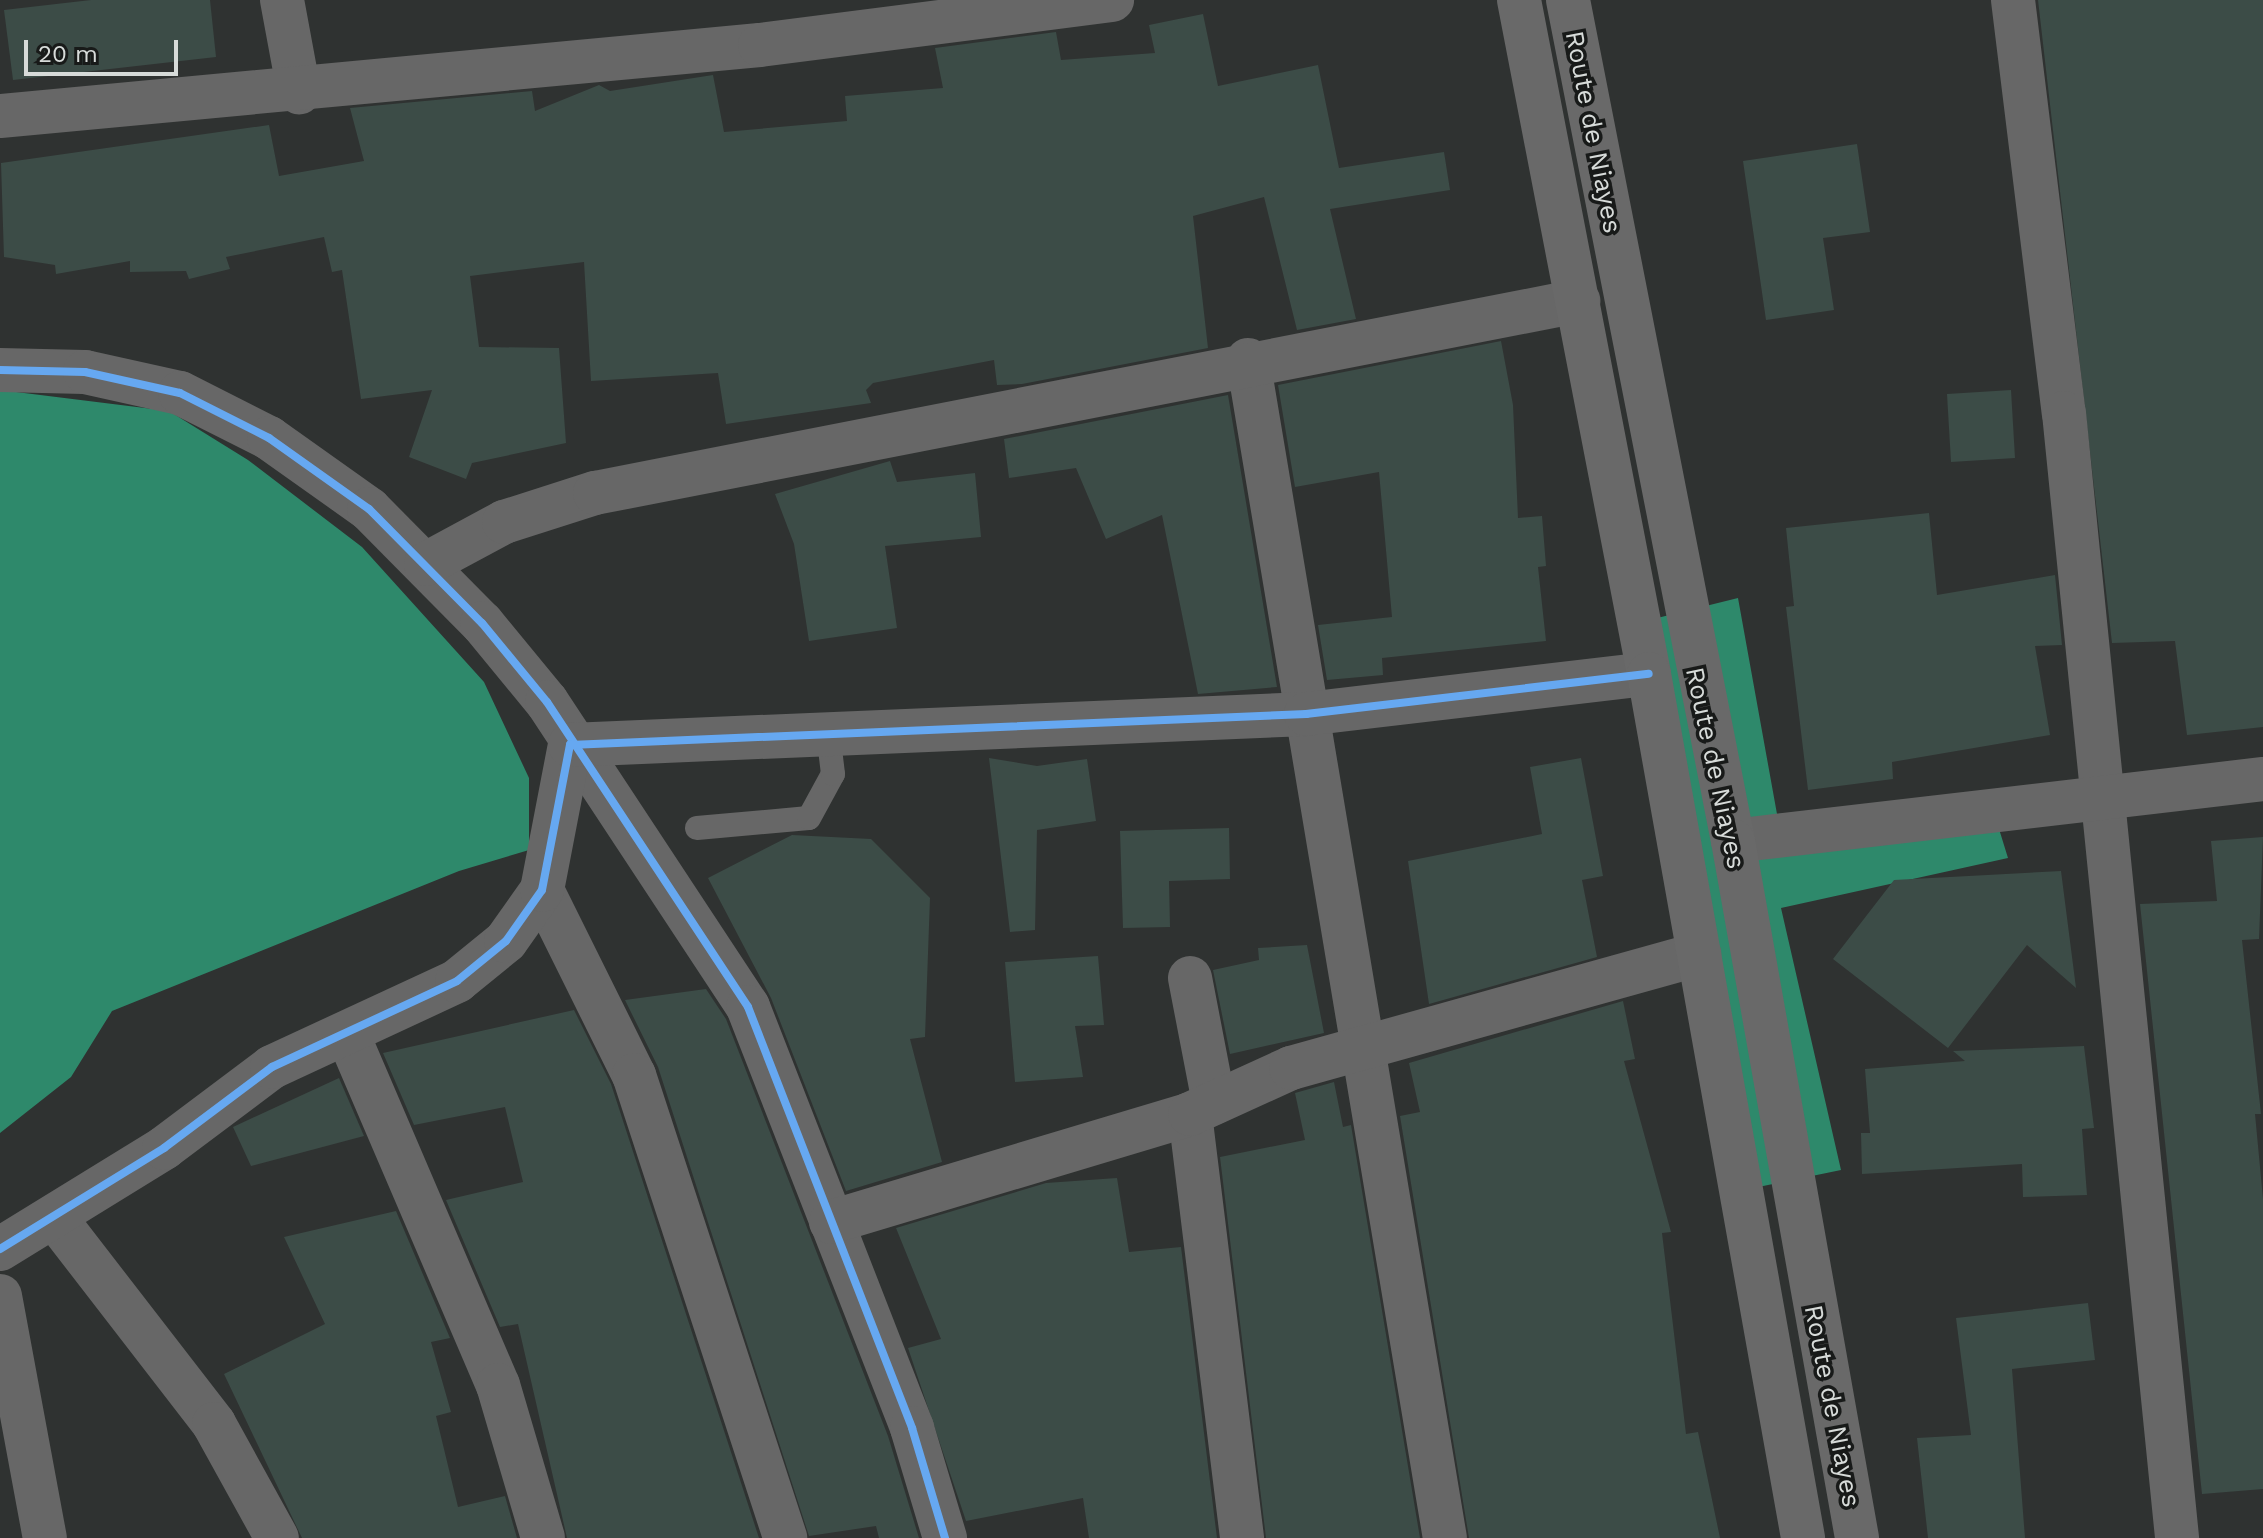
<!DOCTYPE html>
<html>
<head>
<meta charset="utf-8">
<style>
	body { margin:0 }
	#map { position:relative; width:2263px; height:1538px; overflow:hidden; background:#2f3231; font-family:"Work Sans",sans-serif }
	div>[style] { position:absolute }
	.water>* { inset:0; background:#2e896b }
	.building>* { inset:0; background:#3c4c47 }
	.service>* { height:24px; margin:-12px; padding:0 12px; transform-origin:12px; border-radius:12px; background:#676767 }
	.minor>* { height:44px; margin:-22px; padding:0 22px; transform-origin:22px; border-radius:22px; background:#676767 }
	.secondary>* { height:44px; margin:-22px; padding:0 22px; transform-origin:22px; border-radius:22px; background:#696969 }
	.cycleway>* { height:8px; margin:-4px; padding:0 4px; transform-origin:4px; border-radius:4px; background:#66a8f1 }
	span { translate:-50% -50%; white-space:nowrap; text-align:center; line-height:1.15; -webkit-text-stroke:7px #181a19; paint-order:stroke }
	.street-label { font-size:26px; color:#d7dbd9 }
	.scale { position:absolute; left:24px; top:40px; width:154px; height:36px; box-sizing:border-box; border:4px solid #d7dbd9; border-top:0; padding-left:10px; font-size:24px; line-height:28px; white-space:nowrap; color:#d7dbd9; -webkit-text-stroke:6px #181a19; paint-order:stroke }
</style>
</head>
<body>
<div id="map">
	<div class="water">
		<div style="clip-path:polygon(0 390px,169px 411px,248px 460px,362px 547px,484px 682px,529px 778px,529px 850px,459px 871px,112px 1011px,71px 1077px,0 1133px)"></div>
		<div style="clip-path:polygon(1738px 598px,1777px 814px,1991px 803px,2008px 858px,1781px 908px,1841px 1170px,1725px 1194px,1625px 626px)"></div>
	</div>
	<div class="building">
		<div style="clip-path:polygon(91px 0,210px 0,216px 57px,13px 80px,4px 10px)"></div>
		<div style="clip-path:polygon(2038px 0,2263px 0,2263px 727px,2187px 735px,2175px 641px,2112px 643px)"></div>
		<div style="clip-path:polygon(1203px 14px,1218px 86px,1318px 65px,1339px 168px,1444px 152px,1450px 190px,1330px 209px,1356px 319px,1297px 330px,1264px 197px,1193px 216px,1208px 348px,1022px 384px,997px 385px,994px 360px,873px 383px,866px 390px,871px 403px,726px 424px,718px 373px,591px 381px,584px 262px,470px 276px,479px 347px,559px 348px,566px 443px,472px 463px,466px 479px,409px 457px,432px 390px,361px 399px,342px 270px,332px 272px,324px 237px,226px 257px,230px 269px,189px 279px,186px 271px,130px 272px,130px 261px,56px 274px,55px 265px,4px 257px,1px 163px,269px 125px,279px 176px,364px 161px,350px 108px,532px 91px,535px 111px,599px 85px,610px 91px,713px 75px,724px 132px,847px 121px,845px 96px,943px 88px,935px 48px,1056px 32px,1061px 60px,1155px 53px,1149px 25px)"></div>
		<div style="clip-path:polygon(1857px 144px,1870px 232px,1823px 238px,1834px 310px,1766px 320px,1743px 161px)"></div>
		<div style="clip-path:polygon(1501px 341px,1513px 405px,1518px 518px,1542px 516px,1546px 566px,1538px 567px,1546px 641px,1382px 658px,1383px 675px,1327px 680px,1318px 625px,1392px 617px,1379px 472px,1295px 487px,1278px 385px)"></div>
		<div style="clip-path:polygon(2011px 390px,2015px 458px,1951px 462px,1947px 394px)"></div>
		<div style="clip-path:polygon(1228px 395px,1277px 687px,1198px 694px,1162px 515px,1106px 539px,1076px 468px,1009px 478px,1004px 439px)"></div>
		<div style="clip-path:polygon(890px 461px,897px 482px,975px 473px,981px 537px,885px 546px,897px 628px,809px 641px,794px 544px,775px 494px)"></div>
		<div style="clip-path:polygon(1929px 513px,1937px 595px,2055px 575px,2062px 645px,2035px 646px,2050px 735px,1892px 762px,1893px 779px,1808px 790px,1786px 607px,1794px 606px,1786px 528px)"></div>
		<div style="clip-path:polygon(989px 758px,1037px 766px,1087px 759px,1096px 821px,1037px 830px,1035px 930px,1010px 932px)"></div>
		<div style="clip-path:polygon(1581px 758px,1603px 876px,1582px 880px,1597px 957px,1429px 1004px,1408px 861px,1542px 834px,1530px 767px)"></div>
		<div style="clip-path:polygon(1229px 828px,1230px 879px,1169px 881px,1170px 927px,1123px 928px,1120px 831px)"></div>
		<div style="clip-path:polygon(792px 835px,871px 839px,930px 898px,925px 1037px,910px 1039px,942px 1162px,846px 1191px,771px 998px,708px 878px)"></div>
		<div style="clip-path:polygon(2263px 837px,2259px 939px,2242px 940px,2261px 1114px,2255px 1114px,2263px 1199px,2263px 1489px,2202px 1494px,2140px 904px,2217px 901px,2211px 841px)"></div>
		<div style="clip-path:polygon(2061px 871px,2076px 988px,2027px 945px,1948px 1048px,1833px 959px,1894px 880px)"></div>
		<div style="clip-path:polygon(1307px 945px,1324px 1033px,1230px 1054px,1213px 970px,1259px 960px,1258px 948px)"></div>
		<div style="clip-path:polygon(1098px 956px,1104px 1025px,1075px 1026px,1083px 1077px,1015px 1082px,1005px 962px)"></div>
		<div style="clip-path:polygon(706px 989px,726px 1019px,888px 1436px,919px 1538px,879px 1538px,876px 1526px,809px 1536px,658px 1067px,625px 1000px)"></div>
		<div style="clip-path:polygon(1623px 1001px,1635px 1059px,1624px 1061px,1671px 1232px,1662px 1233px,1686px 1434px,1698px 1432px,1720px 1538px,1469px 1538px,1400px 1116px,1420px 1112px,1409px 1063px)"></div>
		<div style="clip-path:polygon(574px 1010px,611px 1084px,759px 1538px,567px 1538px,518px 1324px,500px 1327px,446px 1200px,523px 1182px,505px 1107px,414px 1125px,383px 1053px)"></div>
		<div style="clip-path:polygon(2084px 1046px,2094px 1128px,2082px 1129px,2087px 1195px,2023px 1197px,2022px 1164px,1862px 1174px,1861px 1133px,1870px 1133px,1865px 1069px,1965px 1061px,1953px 1051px)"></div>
		<div style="clip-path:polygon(339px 1078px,364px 1136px,251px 1166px,233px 1127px)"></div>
		<div style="clip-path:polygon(1334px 1082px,1343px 1127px,1351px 1125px,1420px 1538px,1266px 1538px,1220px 1157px,1305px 1140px,1295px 1093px)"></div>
		<div style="clip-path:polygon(1117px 1178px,1129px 1252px,1181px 1247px,1217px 1538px,1089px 1538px,1083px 1498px,966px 1521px,908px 1348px,941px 1339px,896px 1228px,1046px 1183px)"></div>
		<div style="clip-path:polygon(396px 1211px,450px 1338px,431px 1342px,451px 1412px,436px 1416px,458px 1507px,505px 1496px,517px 1538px,302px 1538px,224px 1374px,325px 1324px,284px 1237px)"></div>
		<div style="clip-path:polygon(2088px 1303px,2095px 1360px,2012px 1369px,2025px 1538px,1928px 1538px,1917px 1438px,1971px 1435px,1956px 1318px)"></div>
	</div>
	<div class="service">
		<div style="left:697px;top:828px;width:112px;rotate:-5.1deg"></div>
		<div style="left:809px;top:818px;width:50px;rotate:-61.4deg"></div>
		<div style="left:833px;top:774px;width:42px;rotate:-96.8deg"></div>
	</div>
	<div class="minor">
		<div style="left:282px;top:0;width:94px;rotate:79.5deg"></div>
		<div style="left:2013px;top:0;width:416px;rotate:83deg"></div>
		<div style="left:2064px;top:413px;width:1131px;rotate:84.26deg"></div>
		<div style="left:0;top:116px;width:763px;rotate:-5.34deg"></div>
		<div style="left:760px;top:45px;width:355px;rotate:-7.3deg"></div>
		<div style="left:1248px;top:360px;width:1194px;rotate:80.51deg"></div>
		<div style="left:0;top:370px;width:85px;rotate:1.3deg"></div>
		<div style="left:85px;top:372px;width:97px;rotate:12.5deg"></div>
		<div style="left:180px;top:393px;width:100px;rotate:26.8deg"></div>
		<div style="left:269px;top:438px;width:123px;rotate:35.4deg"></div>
		<div style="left:369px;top:509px;width:161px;rotate:45.3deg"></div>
		<div style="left:482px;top:623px;width:102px;rotate:50.6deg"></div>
		<div style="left:547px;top:702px;width:365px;rotate:56.6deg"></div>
		<div style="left:748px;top:1007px;width:452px;rotate:68.7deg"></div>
		<div style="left:912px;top:1428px;width:115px;rotate:73.3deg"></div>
		<div style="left:426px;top:564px;width:89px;rotate:-28.3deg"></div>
		<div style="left:504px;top:522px;width:96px;rotate:-17.7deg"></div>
		<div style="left:595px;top:493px;width:1002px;rotate:-11.05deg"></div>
		<div style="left:1733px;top:841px;width:534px;rotate:-6.67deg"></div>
		<div style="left:542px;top:890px;width:207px;rotate:63.6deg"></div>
		<div style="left:634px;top:1075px;width:487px;rotate:71.9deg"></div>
		<div style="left:1190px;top:978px;width:127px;rotate:79.1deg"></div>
		<div style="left:347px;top:1033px;width:383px;rotate:66.8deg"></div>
		<div style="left:498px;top:1385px;width:159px;rotate:73.6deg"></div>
		<div style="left:1190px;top:1114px;width:427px;rotate:83deg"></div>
		<div style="left:55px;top:1218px;width:260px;rotate:52.3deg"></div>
		<div style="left:214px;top:1424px;width:130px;rotate:61.1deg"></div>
		<div style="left:831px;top:1222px;width:375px;rotate:-16.7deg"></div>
		<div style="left:1190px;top:1114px;width:111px;rotate:-24.5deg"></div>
		<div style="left:1291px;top:1068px;width:424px;rotate:-15.6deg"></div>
		<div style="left:0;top:1249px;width:193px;rotate:-31.6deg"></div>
		<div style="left:164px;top:1148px;width:135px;rotate:-36.9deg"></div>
		<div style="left:272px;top:1067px;width:204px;rotate:-24.9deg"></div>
		<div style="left:457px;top:981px;width:63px;rotate:-39.2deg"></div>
		<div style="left:506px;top:941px;width:62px;rotate:-54.8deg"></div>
		<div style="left:542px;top:890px;width:148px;rotate:-79.1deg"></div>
		<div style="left:570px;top:745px;width:737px;rotate:-2.41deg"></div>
		<div style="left:1306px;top:714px;width:345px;rotate:-6.7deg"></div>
		<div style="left:0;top:1296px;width:246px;rotate:79.5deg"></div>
	</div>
	<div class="secondary">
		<div style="left:1519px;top:0;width:686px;rotate:79.08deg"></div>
		<div style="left:1649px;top:674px;width:878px;rotate:79.89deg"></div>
		<div style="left:1568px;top:0;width:857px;rotate:78.9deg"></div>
		<div style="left:1733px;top:841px;width:708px;rotate:79.91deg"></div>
	</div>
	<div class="cycleway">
		<div style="left:0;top:370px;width:85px;rotate:1.3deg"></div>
		<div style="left:85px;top:372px;width:97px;rotate:12.5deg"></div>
		<div style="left:180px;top:393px;width:100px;rotate:26.8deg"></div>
		<div style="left:269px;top:438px;width:123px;rotate:35.4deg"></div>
		<div style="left:369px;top:509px;width:161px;rotate:45.3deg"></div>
		<div style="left:482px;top:623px;width:102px;rotate:50.6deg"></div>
		<div style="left:547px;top:702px;width:365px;rotate:56.6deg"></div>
		<div style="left:748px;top:1007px;width:452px;rotate:68.7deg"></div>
		<div style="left:912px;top:1428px;width:115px;rotate:73.3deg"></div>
		<div style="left:0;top:1249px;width:193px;rotate:-31.6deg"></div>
		<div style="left:164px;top:1148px;width:135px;rotate:-36.9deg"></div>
		<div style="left:272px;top:1067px;width:204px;rotate:-24.9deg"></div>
		<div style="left:457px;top:981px;width:63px;rotate:-39.2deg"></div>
		<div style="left:506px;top:941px;width:62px;rotate:-54.8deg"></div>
		<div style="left:542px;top:890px;width:148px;rotate:-79.1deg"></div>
		<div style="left:570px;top:745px;width:737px;rotate:-2.41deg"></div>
		<div style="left:1306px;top:714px;width:345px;rotate:-6.7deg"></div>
	</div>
	<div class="street-label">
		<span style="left:1593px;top:132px;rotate:79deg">Route de Niayes</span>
		<span style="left:1715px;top:768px;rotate:78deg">Route de Niayes</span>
		<span style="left:1832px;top:1406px;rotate:79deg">Route de Niayes</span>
	</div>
	<div class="scale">20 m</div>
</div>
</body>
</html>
